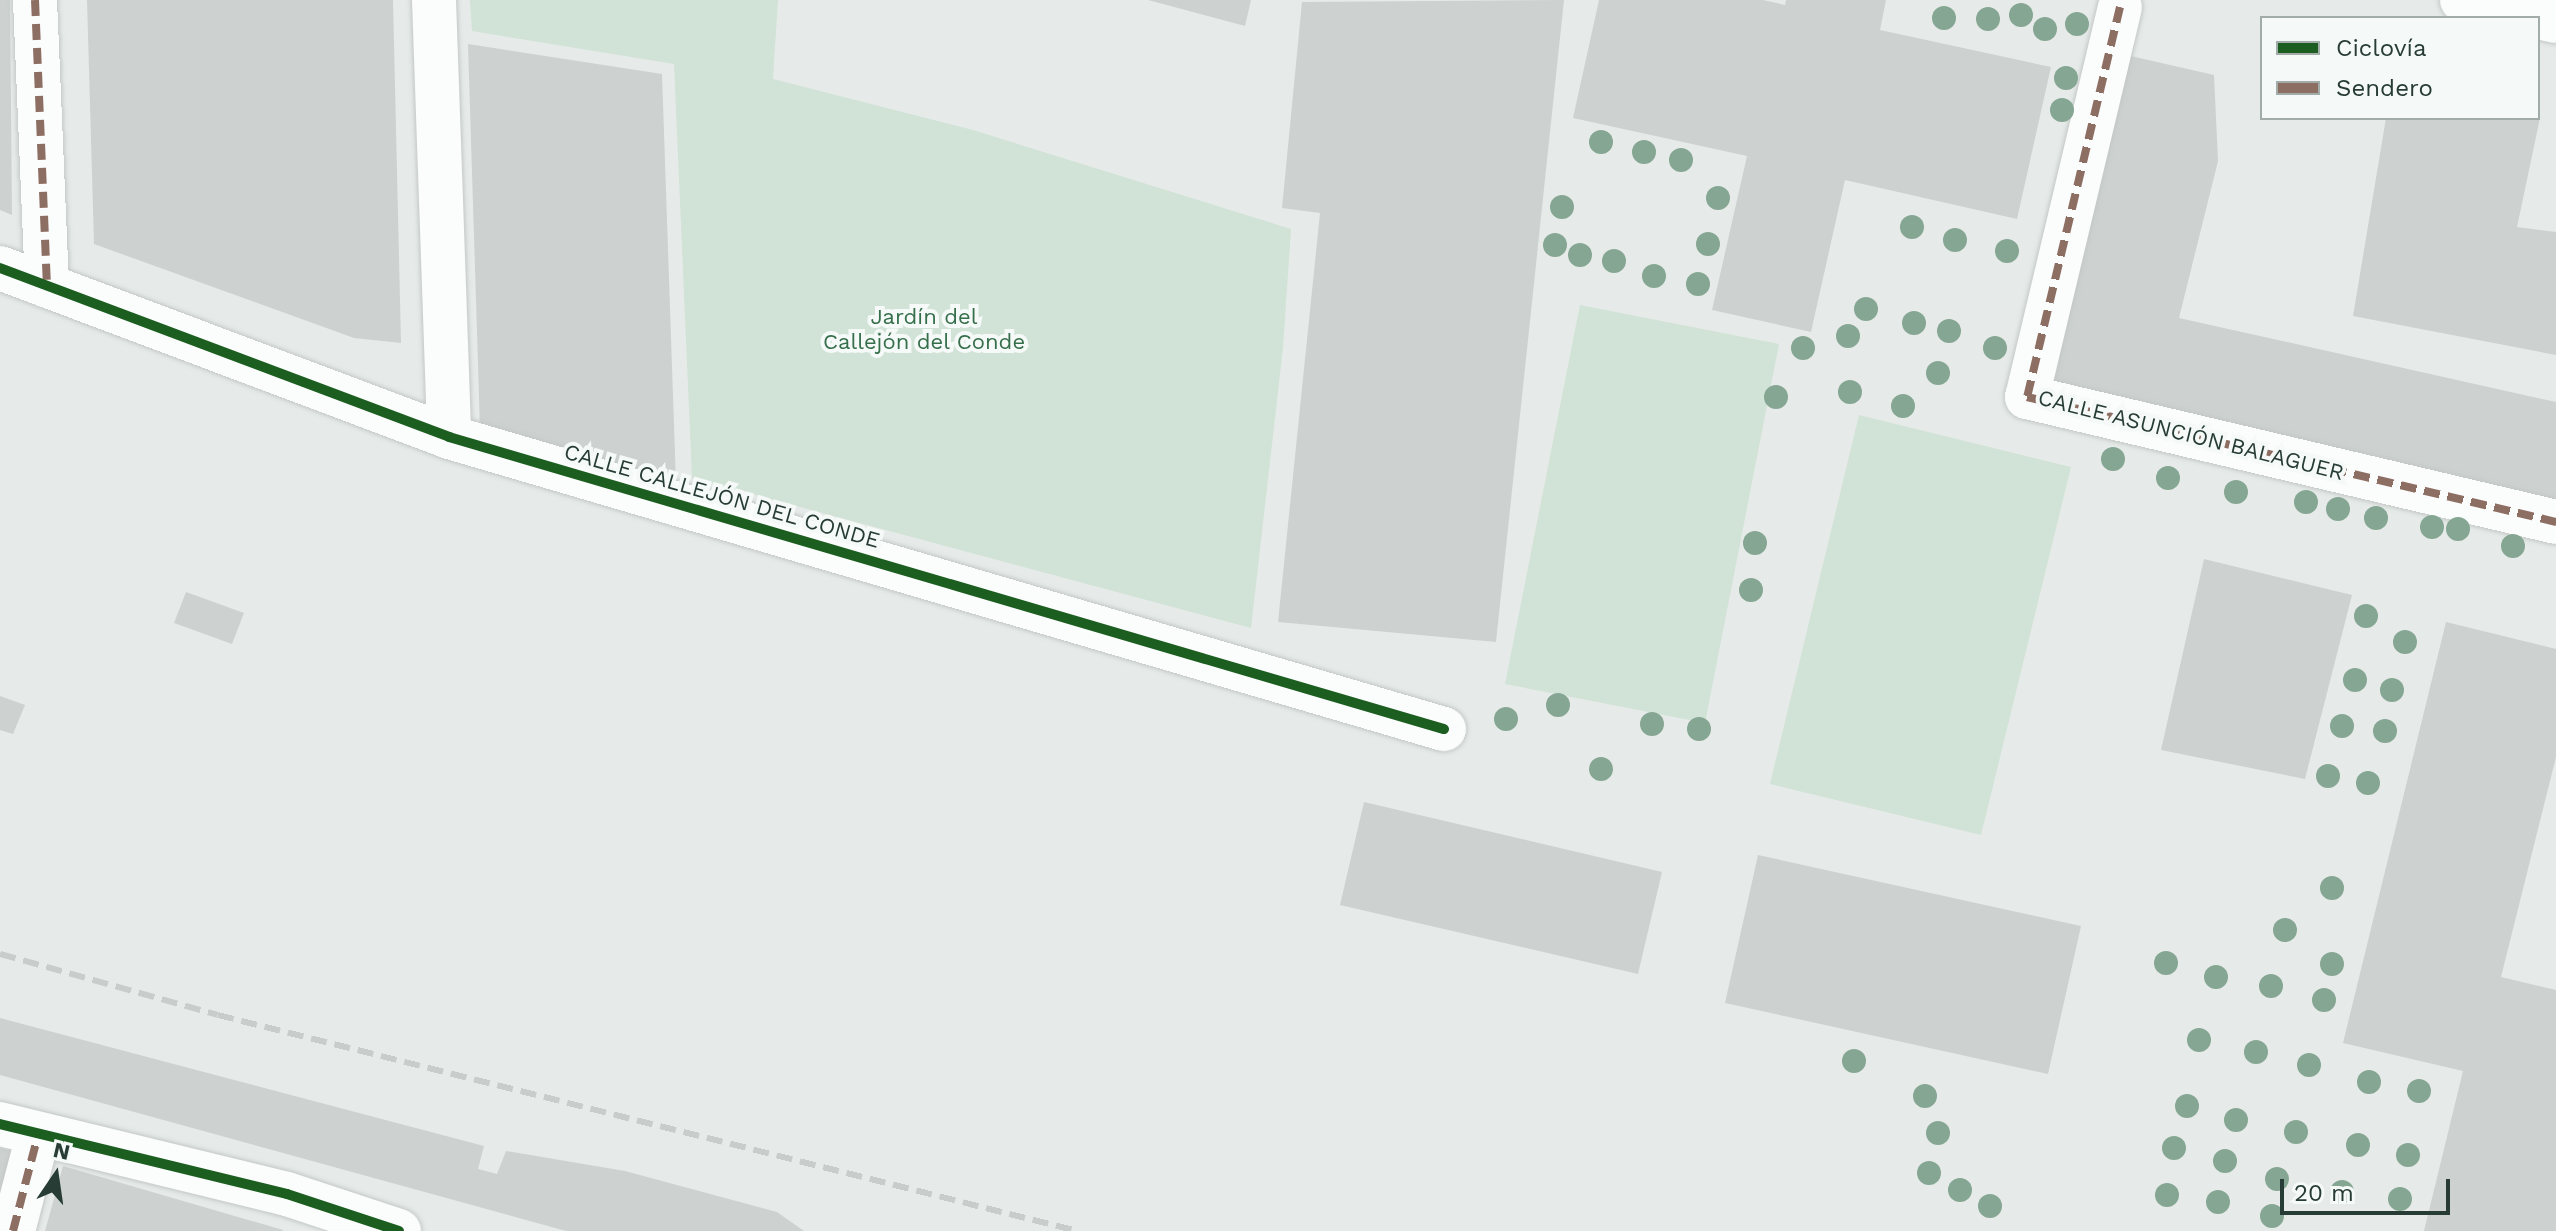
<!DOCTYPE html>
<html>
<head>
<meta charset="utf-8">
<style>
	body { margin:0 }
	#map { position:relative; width:2556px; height:1231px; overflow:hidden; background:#e6ebe9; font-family:"Work Sans",sans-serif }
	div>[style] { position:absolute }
	.green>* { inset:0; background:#d1e2d6 }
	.building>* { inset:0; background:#cdd2d0 }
	.roads { filter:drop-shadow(0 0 2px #c3c8c6) drop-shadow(0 0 2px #c3c8c6) }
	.street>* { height:44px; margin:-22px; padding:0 22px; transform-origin:22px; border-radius:22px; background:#fbfcfc }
	.secondary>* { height:44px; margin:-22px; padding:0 22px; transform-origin:22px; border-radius:22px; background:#fbfcfc }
	.rail>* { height:6px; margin-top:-3px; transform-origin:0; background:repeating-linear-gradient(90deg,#c8ccca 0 16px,transparent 0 24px) }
	.quiet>* { height:8px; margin-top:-4px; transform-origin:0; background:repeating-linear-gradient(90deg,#8d6e63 0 16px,transparent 0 24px) }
	.cycleway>* { height:10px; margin:-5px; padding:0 5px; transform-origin:5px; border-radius:5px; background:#1b5e20 }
	.trees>* { width:24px; height:24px; margin:-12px; border-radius:50%; background:#85a692 }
	span { translate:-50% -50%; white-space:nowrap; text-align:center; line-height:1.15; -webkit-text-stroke:8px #f5f9f7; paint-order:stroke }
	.park-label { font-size:22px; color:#356e4a }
	.street-label { font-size:22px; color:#263c35 }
	.legend { position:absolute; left:2260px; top:16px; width:280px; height:104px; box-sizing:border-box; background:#f5f9f7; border:2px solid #a2ada9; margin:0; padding:10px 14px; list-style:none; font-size:24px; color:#263c35 }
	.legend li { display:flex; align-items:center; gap:16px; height:40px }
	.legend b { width:40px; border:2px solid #a2ada9 }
	.north { position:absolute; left:16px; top:1135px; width:80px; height:80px; -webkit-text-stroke:6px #f5f9f7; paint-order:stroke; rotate:13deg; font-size:22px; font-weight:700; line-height:32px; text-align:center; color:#263c35 }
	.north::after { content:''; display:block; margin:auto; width:28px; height:36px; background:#263c35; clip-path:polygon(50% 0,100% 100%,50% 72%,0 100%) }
	.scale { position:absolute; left:2280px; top:1179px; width:170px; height:36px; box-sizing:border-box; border:4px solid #263c35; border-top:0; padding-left:10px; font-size:24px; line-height:28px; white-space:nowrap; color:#263c35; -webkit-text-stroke:6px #f5f9f7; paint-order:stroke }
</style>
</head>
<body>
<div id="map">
	<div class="green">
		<div style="clip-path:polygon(470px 0,778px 0,773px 79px,973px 130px,1291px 229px,1283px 348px,1251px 628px,692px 478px,674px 64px,472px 31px)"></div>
		<div style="clip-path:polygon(1580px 305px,1779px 344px,1705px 723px,1505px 684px)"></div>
		<div style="clip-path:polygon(1859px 415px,2071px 467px,1981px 835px,1770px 784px)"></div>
	</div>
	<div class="building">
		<div style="clip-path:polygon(0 0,10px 0,12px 215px,0 210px)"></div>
		<div style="clip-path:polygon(87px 0,393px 0,401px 343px,354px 338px,94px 244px)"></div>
		<div style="clip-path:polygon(1148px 0,1251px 0,1245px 26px)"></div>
		<div style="clip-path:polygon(1564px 0,1496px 642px,1278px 622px,1320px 213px,1282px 208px,1302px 2px)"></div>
		<div style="clip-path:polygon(1599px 0,1763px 0,1785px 5px,1786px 0,1886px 0,1880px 30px,2051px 67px,2017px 219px,1845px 180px,1811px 332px,1712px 310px,1747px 156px,1573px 118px)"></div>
		<div style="clip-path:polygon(468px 44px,662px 74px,676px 483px,480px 429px)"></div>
		<div style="clip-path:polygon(2122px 54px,2214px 75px,2218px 161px,2179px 318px,2556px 402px,2556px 507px,2044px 383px)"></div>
		<div style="clip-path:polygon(2386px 118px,2540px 118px,2517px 227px,2556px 232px,2556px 355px,2353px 316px)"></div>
		<div style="clip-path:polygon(2204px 559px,2352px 595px,2305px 779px,2161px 750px)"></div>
		<div style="clip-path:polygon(186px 592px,244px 613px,232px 644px,174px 623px)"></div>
		<div style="clip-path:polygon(2446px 622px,2556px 649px,2556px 757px,2501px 977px,2556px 990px,2556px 1231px,2424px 1231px,2463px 1071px,2343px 1043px)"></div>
		<div style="clip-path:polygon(0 696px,25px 705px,13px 734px,0 730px)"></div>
		<div style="clip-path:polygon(1364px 802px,1662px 872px,1638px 974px,1340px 905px)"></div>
		<div style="clip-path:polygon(1758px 855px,2081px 926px,2048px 1074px,1725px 1003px)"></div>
		<div style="clip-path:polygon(0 1018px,484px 1146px,478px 1169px,497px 1174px,506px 1151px,625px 1171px,777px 1212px,804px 1231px,566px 1231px,0 1075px)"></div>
		<div style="clip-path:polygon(0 1148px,26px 1155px,0 1231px)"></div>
		<div style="clip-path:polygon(63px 1166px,283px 1230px,283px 1231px,45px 1231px)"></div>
	</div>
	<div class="roads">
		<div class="street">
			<div style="left:35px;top:0;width:286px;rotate:87.6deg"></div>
			<div style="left:434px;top:0;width:437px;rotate:88deg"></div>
			<div style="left:2120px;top:7px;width:401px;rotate:103.4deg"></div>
			<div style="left:2027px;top:397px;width:544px;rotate:13.29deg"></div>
			<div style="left:0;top:268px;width:480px;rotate:20.6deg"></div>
			<div style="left:449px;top:437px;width:1037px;rotate:16.36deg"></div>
			<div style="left:0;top:1124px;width:295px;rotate:13.7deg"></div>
			<div style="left:287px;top:1194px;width:118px;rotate:18.3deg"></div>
			<div style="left:13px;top:1231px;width:99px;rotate:-75.4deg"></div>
		</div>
		<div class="secondary">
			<div style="left:2462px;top:0;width:96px;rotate:12.6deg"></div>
		</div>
	</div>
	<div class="rail">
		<div style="left:0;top:954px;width:226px;rotate:15.6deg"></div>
		<div style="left:218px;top:1015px;width:886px;rotate:14.11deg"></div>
	</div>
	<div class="quiet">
		<div style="left:35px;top:0;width:286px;rotate:87.6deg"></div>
		<div style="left:2120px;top:7px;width:401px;rotate:103.4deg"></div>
		<div style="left:2027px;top:397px;width:544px;rotate:13.29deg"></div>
		<div style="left:13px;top:1231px;width:99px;rotate:-75.4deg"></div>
	</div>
	<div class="cycleway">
		<div style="left:0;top:268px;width:480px;rotate:20.6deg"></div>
		<div style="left:449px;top:437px;width:1037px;rotate:16.36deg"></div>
		<div style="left:0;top:1124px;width:295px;rotate:13.7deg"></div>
		<div style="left:287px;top:1194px;width:118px;rotate:18.3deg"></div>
	</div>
	<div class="trees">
		<div style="left:2021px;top:15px"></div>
		<div style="left:1944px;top:18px"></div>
		<div style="left:1988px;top:19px"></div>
		<div style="left:2077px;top:24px"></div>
		<div style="left:2045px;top:29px"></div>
		<div style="left:2066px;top:78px"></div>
		<div style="left:2062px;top:110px"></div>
		<div style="left:1601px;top:142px"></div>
		<div style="left:1644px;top:152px"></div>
		<div style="left:1681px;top:160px"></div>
		<div style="left:1718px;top:198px"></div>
		<div style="left:1562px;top:207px"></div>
		<div style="left:1912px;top:227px"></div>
		<div style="left:1955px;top:240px"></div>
		<div style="left:1708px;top:244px"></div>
		<div style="left:1555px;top:245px"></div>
		<div style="left:2007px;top:251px"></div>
		<div style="left:1580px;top:255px"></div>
		<div style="left:1614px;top:261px"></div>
		<div style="left:1654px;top:276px"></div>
		<div style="left:1698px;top:284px"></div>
		<div style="left:1866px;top:309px"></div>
		<div style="left:1914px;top:323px"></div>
		<div style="left:1949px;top:331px"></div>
		<div style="left:1848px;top:336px"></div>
		<div style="left:1803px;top:348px"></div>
		<div style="left:1995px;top:348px"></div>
		<div style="left:1938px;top:373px"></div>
		<div style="left:1850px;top:392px"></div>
		<div style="left:1776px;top:397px"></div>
		<div style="left:1903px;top:406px"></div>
		<div style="left:2113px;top:459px"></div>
		<div style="left:2168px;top:478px"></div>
		<div style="left:2236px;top:492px"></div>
		<div style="left:2306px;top:502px"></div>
		<div style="left:2338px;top:509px"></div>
		<div style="left:2376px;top:518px"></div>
		<div style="left:2432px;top:527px"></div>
		<div style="left:2458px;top:529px"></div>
		<div style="left:1755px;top:543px"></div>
		<div style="left:2513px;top:546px"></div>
		<div style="left:1751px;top:590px"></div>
		<div style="left:2366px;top:616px"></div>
		<div style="left:2405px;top:642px"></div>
		<div style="left:2355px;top:680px"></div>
		<div style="left:2392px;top:690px"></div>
		<div style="left:1558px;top:705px"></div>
		<div style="left:1506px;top:719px"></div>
		<div style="left:1652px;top:724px"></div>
		<div style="left:2342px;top:726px"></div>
		<div style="left:1699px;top:729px"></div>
		<div style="left:2385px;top:731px"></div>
		<div style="left:1601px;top:769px"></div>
		<div style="left:2328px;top:776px"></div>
		<div style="left:2368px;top:783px"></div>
		<div style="left:2332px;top:888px"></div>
		<div style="left:2285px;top:930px"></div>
		<div style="left:2166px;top:963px"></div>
		<div style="left:2332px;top:964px"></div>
		<div style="left:2216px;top:977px"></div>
		<div style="left:2271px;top:986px"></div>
		<div style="left:2324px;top:1000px"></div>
		<div style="left:2199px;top:1040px"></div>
		<div style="left:2256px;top:1052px"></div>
		<div style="left:1854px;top:1061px"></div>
		<div style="left:2309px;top:1065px"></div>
		<div style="left:2369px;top:1082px"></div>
		<div style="left:2419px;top:1091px"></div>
		<div style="left:1925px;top:1096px"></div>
		<div style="left:2187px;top:1106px"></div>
		<div style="left:2236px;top:1120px"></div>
		<div style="left:2296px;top:1132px"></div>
		<div style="left:1938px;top:1133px"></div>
		<div style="left:2358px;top:1145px"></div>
		<div style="left:2174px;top:1148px"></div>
		<div style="left:2408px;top:1155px"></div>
		<div style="left:2225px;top:1161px"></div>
		<div style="left:1929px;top:1173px"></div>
		<div style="left:2277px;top:1179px"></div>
		<div style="left:1960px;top:1190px"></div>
		<div style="left:2342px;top:1192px"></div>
		<div style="left:2167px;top:1195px"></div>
		<div style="left:2400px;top:1199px"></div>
		<div style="left:2218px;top:1202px"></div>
		<div style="left:1990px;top:1206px"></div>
		<div style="left:2272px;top:1216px"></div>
	</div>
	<div class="park-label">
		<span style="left:924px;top:329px">Jardín del<br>Callejón del Conde</span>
	</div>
	<div class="street-label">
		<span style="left:2191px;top:435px;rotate:14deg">CALLE ASUNCIÓN BALAGUER</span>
		<span style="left:722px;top:496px;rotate:16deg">CALLE CALLEJÓN DEL CONDE</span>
	</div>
	<ul class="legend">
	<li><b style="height:10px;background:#1b5e20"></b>Ciclovía</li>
	<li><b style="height:10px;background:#8d6e63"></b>Sendero</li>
	</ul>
	<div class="north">N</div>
	<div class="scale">20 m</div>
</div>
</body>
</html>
